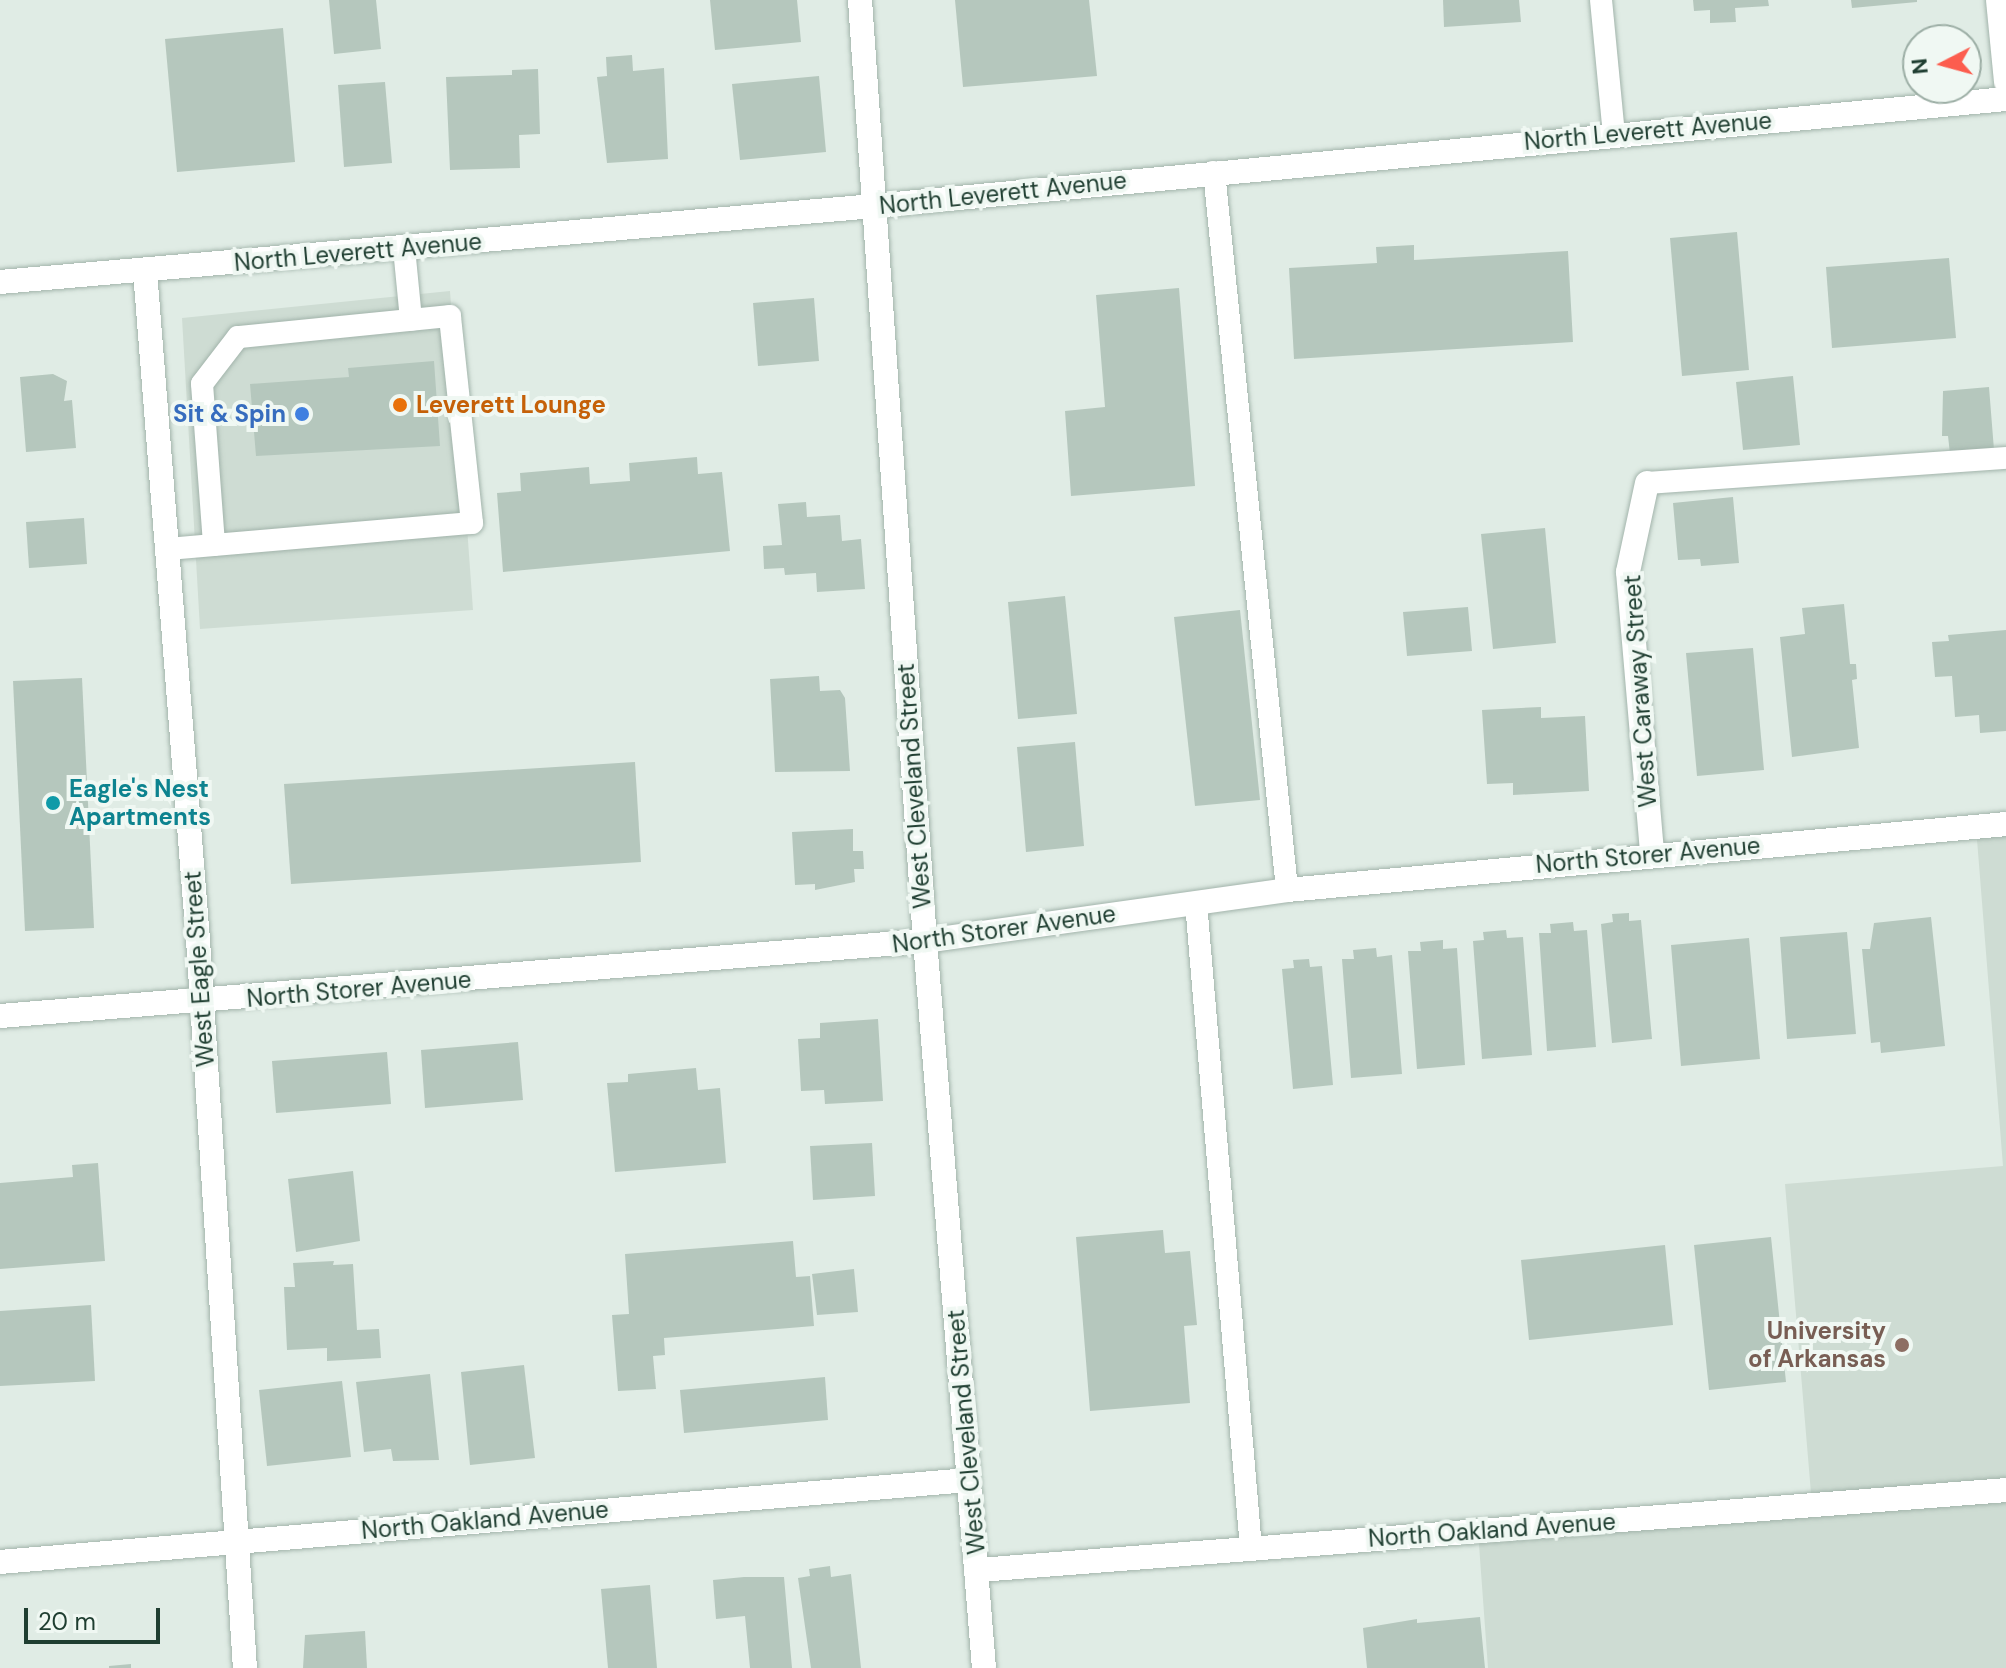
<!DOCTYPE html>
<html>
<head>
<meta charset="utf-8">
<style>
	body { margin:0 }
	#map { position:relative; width:2006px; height:1668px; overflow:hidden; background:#e0ece5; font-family:"DM Sans",sans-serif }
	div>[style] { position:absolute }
	.built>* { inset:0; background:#cedcd3 }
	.building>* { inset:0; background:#b5c7bd }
	.roads { filter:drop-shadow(0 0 2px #a2b4ab) drop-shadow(0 0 2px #a2b4ab) }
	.service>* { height:22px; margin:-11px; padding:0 11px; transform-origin:11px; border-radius:11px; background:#fff }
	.minor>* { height:24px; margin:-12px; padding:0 12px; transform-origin:12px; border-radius:12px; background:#fff }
	.tertiary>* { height:24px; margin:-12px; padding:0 12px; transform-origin:12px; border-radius:12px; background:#fff }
	.dots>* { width:22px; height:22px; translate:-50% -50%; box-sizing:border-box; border:4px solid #f0f8f3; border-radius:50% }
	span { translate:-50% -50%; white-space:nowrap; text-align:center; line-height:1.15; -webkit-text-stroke:8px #f0f8f3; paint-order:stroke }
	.street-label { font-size:24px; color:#1f3e31 }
	.food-label { font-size:24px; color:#c56008; font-weight:700 }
	.left { translate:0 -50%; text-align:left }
	.shop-label { font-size:24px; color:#366cbe; font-weight:700 }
	.right { translate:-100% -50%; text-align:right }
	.culture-label { font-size:24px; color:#0d838f; font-weight:700 }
	.education-label { font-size:24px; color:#785e54; font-weight:700 }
	.north { position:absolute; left:1902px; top:24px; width:80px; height:80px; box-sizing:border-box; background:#f0f8f3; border:2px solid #9caea5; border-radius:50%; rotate:264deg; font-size:22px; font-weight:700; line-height:32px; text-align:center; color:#1f3e31 }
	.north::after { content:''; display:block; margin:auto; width:28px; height:36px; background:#fc5d4e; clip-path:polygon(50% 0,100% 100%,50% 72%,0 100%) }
	.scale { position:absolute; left:24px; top:1608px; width:136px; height:36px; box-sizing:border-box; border:4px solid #1f3e31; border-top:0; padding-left:10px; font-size:24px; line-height:28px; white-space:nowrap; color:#1f3e31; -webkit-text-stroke:6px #f0f8f3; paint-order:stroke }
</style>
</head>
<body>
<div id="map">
	<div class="built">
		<div style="clip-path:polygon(450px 291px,473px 610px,200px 629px,182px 318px)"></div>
		<div style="clip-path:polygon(2006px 824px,2006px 1668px,1488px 1668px,1478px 1531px,1812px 1505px,1785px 1184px,2003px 1166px,1976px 827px)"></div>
	</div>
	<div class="building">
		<div style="clip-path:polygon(329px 0,376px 0,381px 49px,334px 54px)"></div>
		<div style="clip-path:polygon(710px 0,797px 0,801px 42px,715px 50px)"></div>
		<div style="clip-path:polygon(955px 0,1089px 0,1097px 76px,963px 87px)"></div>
		<div style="clip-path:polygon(1443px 0,1519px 0,1521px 22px,1444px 27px)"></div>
		<div style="clip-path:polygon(1693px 0,1768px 0,1769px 6px,1735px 8px,1736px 22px,1710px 23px,1710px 10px,1694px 11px)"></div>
		<div style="clip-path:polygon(1851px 0,1917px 0,1917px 2px,1852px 8px)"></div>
		<div style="clip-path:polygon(283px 28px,295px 162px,177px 172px,165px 39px)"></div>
		<div style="clip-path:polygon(632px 55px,633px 71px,664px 68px,668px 159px,607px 163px,597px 77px,607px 76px,606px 57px)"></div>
		<div style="clip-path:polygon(538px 69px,540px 134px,519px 135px,520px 168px,450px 170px,446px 77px,512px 75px,512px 70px)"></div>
		<div style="clip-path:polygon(819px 76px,826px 152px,740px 160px,732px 84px)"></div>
		<div style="clip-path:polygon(385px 82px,392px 163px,344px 167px,338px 85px)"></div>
		<div style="clip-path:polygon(1737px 232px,1749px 370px,1682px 376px,1670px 238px)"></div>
		<div style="clip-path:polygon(1414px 245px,1414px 260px,1568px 251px,1573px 342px,1294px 359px,1289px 268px,1377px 263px,1376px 247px)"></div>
		<div style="clip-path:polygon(1949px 258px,1956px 338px,1832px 348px,1826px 267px)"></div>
		<div style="clip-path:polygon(1179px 288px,1195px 486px,1071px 496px,1065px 411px,1105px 407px,1096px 295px)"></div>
		<div style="clip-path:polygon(814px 298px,819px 361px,758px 366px,753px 303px)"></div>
		<div style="clip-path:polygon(434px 361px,440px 446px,256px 456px,250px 384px,349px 377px,348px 368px)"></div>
		<div style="clip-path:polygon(53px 374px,67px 381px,64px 401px,72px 400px,76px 448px,26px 452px,20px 377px)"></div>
		<div style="clip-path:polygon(1793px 376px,1800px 445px,1743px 450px,1736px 382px)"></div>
		<div style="clip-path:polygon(1989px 387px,1994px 450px,1950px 454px,1948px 436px,1942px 436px,1943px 391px)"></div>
		<div style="clip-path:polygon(697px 457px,698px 474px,722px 472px,730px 551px,503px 572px,497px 493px,521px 491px,520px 473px,589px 467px,590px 484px,630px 481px,629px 463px)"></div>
		<div style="clip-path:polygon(1733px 497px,1739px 563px,1701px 566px,1700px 559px,1678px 560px,1673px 503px)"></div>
		<div style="clip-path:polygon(806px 502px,807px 517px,840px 515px,842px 541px,861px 539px,865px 589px,817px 592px,816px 573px,785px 575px,784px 568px,764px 569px,763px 546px,782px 545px,778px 504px)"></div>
		<div style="clip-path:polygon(84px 518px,87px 564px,29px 568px,26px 522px)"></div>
		<div style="clip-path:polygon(1545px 528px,1556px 643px,1493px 649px,1481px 534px)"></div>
		<div style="clip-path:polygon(1065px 596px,1077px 714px,1018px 719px,1008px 602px)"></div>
		<div style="clip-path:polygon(1844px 604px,1850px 664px,1856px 664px,1857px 679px,1852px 680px,1859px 748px,1792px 757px,1780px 637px,1805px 634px,1802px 608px)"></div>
		<div style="clip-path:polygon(1468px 607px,1472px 651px,1407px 656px,1403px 612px)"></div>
		<div style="clip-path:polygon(1240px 610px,1260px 800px,1195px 806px,1174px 617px)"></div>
		<div style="clip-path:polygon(2006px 630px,2006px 731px,1980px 733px,1979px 715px,1955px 717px,1952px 676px,1935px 677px,1932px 642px,1949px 641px,1948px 635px)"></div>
		<div style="clip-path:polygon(1753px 648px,1764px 770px,1697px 776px,1686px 653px)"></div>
		<div style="clip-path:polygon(819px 676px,820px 691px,840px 690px,845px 698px,850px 771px,775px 772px,770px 679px)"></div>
		<div style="clip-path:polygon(82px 678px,94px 928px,25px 931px,13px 681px)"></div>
		<div style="clip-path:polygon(1541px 707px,1541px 718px,1585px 716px,1589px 791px,1513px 795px,1513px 783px,1487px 784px,1482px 710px)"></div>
		<div style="clip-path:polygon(1075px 742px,1084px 846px,1026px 852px,1017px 747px)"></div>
		<div style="clip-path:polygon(635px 762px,641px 862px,291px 884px,284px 784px)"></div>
		<div style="clip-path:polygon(853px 829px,853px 851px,863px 851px,864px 869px,854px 869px,855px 882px,815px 890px,815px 884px,795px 885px,792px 832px)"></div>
		<div style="clip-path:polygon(1629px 913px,1629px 921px,1641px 920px,1652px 1039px,1612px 1043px,1601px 924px,1613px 922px,1612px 914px)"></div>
		<div style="clip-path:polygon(1931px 917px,1945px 1046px,1881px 1053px,1880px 1042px,1871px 1043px,1862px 949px,1870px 949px,1874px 923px)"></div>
		<div style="clip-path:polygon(1573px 922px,1574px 931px,1587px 930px,1596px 1047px,1547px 1051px,1539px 933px,1551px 933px,1550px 924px)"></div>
		<div style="clip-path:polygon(1506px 930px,1507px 938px,1523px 937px,1532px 1055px,1482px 1059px,1473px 941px,1484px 940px,1483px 932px)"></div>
		<div style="clip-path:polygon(1847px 932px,1856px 1034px,1787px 1039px,1780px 937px)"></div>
		<div style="clip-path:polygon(1749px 938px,1760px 1059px,1681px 1066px,1671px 945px)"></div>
		<div style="clip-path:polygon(1443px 940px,1443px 949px,1457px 948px,1465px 1065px,1417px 1069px,1408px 951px,1421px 951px,1420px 942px)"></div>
		<div style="clip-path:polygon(1376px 948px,1377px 957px,1392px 955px,1402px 1074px,1351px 1078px,1342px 959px,1354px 959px,1353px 950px)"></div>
		<div style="clip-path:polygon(1309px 959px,1310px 967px,1322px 966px,1333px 1085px,1293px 1089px,1282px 969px,1294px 968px,1293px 960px)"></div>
		<div style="clip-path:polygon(878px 1019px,883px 1101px,825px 1104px,824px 1090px,801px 1091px,798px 1039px,820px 1038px,820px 1023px)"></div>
		<div style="clip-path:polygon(518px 1042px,523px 1100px,425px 1108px,421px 1050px)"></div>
		<div style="clip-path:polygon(387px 1052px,391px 1104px,276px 1113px,272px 1061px)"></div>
		<div style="clip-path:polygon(696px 1068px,698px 1090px,720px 1088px,726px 1163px,615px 1172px,607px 1083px,628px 1082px,628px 1074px)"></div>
		<div style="clip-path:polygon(872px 1143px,875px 1196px,813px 1200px,810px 1146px)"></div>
		<div style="clip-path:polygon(98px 1163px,105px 1261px,0 1269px,0 1183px,73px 1177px,72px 1165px)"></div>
		<div style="clip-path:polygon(353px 1171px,360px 1241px,296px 1252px,288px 1179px)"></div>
		<div style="clip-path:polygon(1163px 1230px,1165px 1253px,1190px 1251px,1197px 1325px,1184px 1326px,1190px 1403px,1090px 1411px,1076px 1237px)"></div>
		<div style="clip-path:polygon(1771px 1237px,1786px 1382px,1709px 1390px,1694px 1245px)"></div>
		<div style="clip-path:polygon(793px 1241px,796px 1277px,810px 1276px,814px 1326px,664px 1338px,665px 1355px,653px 1356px,656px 1389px,618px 1391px,612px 1315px,629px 1314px,625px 1254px)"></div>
		<div style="clip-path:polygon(1665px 1245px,1673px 1325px,1529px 1340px,1521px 1260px)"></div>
		<div style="clip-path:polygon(334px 1261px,333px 1265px,353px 1264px,357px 1330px,379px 1329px,381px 1358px,327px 1361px,327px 1348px,287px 1350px,284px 1287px,295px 1287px,293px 1263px)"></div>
		<div style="clip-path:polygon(854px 1269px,858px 1312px,817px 1315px,812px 1274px)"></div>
		<div style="clip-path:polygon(91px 1305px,95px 1381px,0 1386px,0 1311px)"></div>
		<div style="clip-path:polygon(524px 1365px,535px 1458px,470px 1465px,461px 1372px)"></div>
		<div style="clip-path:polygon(430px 1374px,439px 1460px,393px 1461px,391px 1449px,364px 1452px,356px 1382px)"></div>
		<div style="clip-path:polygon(825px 1377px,828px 1420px,684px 1433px,680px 1390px)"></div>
		<div style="clip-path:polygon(342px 1381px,351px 1457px,267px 1466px,259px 1390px)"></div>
		<div style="clip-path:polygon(830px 1566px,831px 1577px,851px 1574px,861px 1668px,811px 1668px,798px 1578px,810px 1576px,809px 1569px)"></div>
		<div style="clip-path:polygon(744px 1577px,784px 1577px,792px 1668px,750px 1668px,745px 1616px,716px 1619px,713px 1580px)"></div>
		<div style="clip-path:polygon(650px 1585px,657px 1668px,608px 1668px,601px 1589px)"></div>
		<div style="clip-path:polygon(1480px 1617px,1485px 1668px,1367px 1668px,1363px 1628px,1417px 1619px,1417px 1623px)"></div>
		<div style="clip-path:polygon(365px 1631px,367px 1668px,303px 1668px,305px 1635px)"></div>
		<div style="clip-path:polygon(131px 1664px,131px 1668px,109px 1668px,109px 1666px)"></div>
	</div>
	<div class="roads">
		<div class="service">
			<div style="left:1601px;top:0;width:135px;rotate:84.5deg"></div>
			<div style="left:1214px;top:172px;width:722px;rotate:84.19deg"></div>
			<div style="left:404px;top:248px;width:72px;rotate:84.4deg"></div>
			<div style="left:1647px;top:483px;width:360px;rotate:-4deg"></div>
			<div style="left:168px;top:549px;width:46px;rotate:-5deg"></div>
			<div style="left:214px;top:545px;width:259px;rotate:-4.9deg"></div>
			<div style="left:472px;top:523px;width:208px;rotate:-96.1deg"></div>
			<div style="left:450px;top:316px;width:213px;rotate:174.3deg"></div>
			<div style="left:238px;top:337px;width:59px;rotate:127.5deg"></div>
			<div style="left:202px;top:384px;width:161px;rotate:85.7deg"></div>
			<div style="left:1196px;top:903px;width:648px;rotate:85.13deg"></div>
		</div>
		<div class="minor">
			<div style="left:860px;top:0;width:943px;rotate:86.05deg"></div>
			<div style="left:925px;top:941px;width:729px;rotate:85.36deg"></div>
			<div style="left:1998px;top:0;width:82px;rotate:84.4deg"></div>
			<div style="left:145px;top:271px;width:671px;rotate:85.47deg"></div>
			<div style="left:198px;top:940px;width:730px;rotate:86.31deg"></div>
			<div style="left:1647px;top:483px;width:91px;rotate:102.1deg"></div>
			<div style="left:1628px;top:572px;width:283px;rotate:85.1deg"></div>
			<div style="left:0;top:1016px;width:928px;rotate:-4.64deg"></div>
			<div style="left:925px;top:941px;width:366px;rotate:-8deg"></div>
			<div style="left:1287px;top:890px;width:722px;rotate:-5.24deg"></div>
			<div style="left:0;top:1562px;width:972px;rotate:-4.84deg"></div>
			<div style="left:979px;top:1570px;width:1030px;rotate:-4.45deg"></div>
		</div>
		<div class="tertiary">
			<div style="left:0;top:282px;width:877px;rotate:-4.97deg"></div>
			<div style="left:874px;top:206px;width:1137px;rotate:-5.4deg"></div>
		</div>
	</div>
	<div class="dots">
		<div style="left:400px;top:405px;background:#e8710a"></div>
		<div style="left:302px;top:414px;background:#3f7fe0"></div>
		<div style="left:53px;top:803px;background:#0f9aa8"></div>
		<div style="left:1902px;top:1345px;background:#8d6e63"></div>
	</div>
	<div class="street-label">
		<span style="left:1648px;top:131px;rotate:-5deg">North Leverett Avenue</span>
		<span style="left:1003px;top:193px;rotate:-6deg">North Leverett Avenue</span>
		<span style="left:358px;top:252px;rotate:-5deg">North Leverett Avenue</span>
		<span style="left:1640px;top:691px;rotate:-94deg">West Caraway Street</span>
		<span style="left:914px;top:786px;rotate:-94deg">West Cleveland Street</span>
		<span style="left:1648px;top:855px;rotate:-5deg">North Storer Avenue</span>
		<span style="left:1004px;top:929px;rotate:-8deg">North Storer Avenue</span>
		<span style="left:199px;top:969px;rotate:-94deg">West Eagle Street</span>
		<span style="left:359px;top:989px;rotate:-5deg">North Storer Avenue</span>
		<span style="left:966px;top:1432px;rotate:-95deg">West Cleveland Street</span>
		<span style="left:485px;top:1520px;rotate:-5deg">North Oakland Avenue</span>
		<span style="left:1492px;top:1530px;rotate:-4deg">North Oakland Avenue</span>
	</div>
	<div class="food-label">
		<span class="left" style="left:416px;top:405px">Leverett Lounge</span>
	</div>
	<div class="shop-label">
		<span class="right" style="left:286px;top:414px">Sit &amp; Spin</span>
	</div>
	<div class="culture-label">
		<span class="left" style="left:69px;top:803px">Eagle's Nest<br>Apartments</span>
	</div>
	<div class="education-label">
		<span class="right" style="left:1886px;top:1345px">University<br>of Arkansas</span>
	</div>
	<div class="north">N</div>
	<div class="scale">20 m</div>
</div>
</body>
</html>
